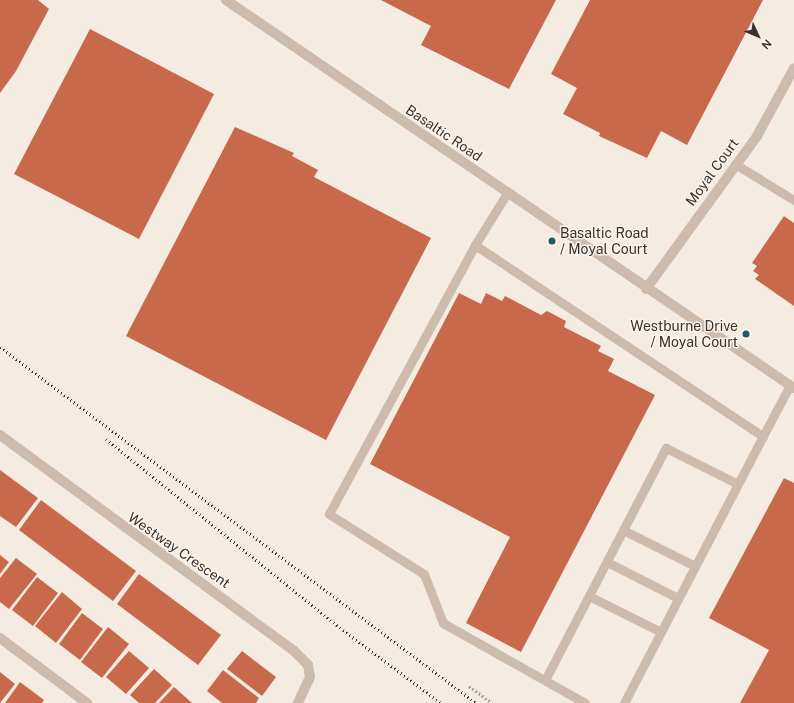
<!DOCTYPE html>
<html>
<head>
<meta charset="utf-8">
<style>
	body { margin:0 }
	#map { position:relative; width:794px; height:703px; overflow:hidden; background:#f4ebe1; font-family:"Public Sans",sans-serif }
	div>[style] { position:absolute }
	.building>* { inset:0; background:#c8694b }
	.path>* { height:2.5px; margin-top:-1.25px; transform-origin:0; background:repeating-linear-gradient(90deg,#b9a596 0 2px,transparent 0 4px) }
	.service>* { height:9px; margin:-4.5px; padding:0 4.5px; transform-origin:4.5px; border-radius:4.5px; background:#cdbbac }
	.minor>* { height:10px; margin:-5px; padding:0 5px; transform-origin:5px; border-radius:5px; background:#cdbbac }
	.rail>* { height:3px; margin-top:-1.5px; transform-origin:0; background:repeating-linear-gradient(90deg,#3b302b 0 1px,transparent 0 4px) }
	.dots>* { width:11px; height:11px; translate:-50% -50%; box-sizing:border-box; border:2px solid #fbf5ee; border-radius:50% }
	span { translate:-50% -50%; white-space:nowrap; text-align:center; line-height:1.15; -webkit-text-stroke:3px #fbf5ee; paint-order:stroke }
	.street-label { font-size:14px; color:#3b302b }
	.poi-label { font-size:14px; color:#3b302b }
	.left { translate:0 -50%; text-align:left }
	.right { translate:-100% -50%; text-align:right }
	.north { position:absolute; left:738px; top:16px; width:40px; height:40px; -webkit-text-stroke:3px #fbf5ee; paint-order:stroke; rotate:134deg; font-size:11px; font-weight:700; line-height:16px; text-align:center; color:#3b302b }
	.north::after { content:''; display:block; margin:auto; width:14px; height:18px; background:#3b302b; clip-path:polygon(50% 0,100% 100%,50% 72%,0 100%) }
</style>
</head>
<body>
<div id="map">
	<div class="building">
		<div style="clip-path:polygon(0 0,38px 0,49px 9px,16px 71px,0 93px)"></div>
		<div style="clip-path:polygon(381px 0,556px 0,509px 89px,421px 45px,431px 26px)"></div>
		<div style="clip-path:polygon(590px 0,763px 0,687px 145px,661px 131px,647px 158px,599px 136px,600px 133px,563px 114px,577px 88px,551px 74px)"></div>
		<div style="clip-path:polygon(90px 29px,214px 94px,139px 239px,14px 174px)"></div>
		<div style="clip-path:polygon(235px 127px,294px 153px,292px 156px,318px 170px,314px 177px,431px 238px,326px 440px,126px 336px)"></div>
		<div style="clip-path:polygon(784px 216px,794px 223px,794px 306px,755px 279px,759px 275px,753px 271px,757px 266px,752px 263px)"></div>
		<div style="clip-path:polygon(459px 293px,481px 304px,486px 293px,502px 301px,505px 296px,541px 315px,547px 311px,566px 321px,564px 327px,601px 346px,598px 351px,614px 359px,608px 371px,655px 395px,521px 652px,466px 623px,510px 537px,370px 464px)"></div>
		<div style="clip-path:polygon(0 470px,38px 498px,16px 527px,0 516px)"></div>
		<div style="clip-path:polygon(784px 478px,794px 483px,794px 703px,740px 703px,769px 650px,709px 618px)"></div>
		<div style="clip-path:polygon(41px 500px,136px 571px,113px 601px,19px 530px)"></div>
		<div style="clip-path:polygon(0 555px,9px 562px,0 574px)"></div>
		<div style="clip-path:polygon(16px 558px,37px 574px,9px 609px,0 602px,0 578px)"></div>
		<div style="clip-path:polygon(139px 574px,221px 635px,198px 665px,117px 604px)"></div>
		<div style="clip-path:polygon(37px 577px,58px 593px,33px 626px,12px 610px)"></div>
		<div style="clip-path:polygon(62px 592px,82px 609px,56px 643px,35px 626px)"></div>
		<div style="clip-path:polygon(82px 613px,103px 629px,80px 660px,59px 644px)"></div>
		<div style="clip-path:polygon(108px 627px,129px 644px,102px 678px,81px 662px)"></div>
		<div style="clip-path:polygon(129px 651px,149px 668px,126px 694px,106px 677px)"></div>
		<div style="clip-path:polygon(242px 651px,276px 677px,262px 696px,227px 669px)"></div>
		<div style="clip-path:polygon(154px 669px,172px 685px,155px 703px,139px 703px,130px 695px)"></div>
		<div style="clip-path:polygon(223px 670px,259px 698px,256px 703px,222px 703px,207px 691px)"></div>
		<div style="clip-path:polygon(0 672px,15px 684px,0 703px)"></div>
		<div style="clip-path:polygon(20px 682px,44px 700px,42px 703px,5px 703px)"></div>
		<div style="clip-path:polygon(174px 687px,192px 703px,159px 703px)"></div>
	</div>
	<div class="path">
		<div style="left:469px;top:686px;width:29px;rotate:36deg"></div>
	</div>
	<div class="service">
		<div style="left:735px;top:164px;width:69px;rotate:31.4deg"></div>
		<div style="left:507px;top:193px;width:61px;rotate:121.6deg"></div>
		<div style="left:475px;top:245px;width:346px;rotate:33.6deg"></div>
		<div style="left:763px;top:436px;width:58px;rotate:-62.1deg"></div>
		<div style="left:475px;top:245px;width:306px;rotate:118.5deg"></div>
		<div style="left:329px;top:514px;width:112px;rotate:32.3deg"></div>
		<div style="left:424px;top:574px;width:53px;rotate:68.8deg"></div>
		<div style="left:443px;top:623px;width:163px;rotate:29.4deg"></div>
		<div style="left:623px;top:530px;width:80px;rotate:26.6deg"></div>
		<div style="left:607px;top:562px;width:80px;rotate:26.9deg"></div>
		<div style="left:589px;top:596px;width:80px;rotate:26.6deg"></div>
		<div style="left:545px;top:680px;width:262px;rotate:-62.5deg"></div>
		<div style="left:666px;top:448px;width:80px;rotate:26.6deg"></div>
		<div style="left:624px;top:703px;width:301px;rotate:-62.5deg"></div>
	</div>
	<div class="minor">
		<div style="left:226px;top:0;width:688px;rotate:34.34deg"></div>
		<div style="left:646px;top:289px;width:189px;rotate:-54deg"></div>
		<div style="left:757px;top:136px;width:77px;rotate:-61.4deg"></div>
		<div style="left:0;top:435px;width:365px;rotate:36.3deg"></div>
		<div style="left:294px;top:651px;width:20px;rotate:45deg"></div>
		<div style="left:308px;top:665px;width:12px;rotate:81deg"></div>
		<div style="left:310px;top:677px;width:29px;rotate:115deg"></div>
		<div style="left:0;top:638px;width:109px;rotate:36.8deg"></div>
	</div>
	<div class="rail">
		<div style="left:0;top:347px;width:594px;rotate:36.79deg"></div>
		<div style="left:106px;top:439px;width:304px;rotate:38.9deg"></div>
		<div style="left:343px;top:630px;width:122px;rotate:36.7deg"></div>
	</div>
	<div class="dots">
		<div style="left:552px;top:241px;background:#1f5a5e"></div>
		<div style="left:746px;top:334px;background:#1f5a5e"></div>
	</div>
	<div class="street-label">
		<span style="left:444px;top:133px;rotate:34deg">Basaltic Road</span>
		<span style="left:712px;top:172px;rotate:-54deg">Moyal Court</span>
		<span style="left:179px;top:550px;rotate:35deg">Westway Crescent</span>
	</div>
	<div class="poi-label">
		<span class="left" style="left:560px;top:241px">Basaltic Road<br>/ Moyal Court</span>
		<span class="right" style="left:738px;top:334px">Westburne Drive<br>/ Moyal Court</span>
	</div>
	<div class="north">N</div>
</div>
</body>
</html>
